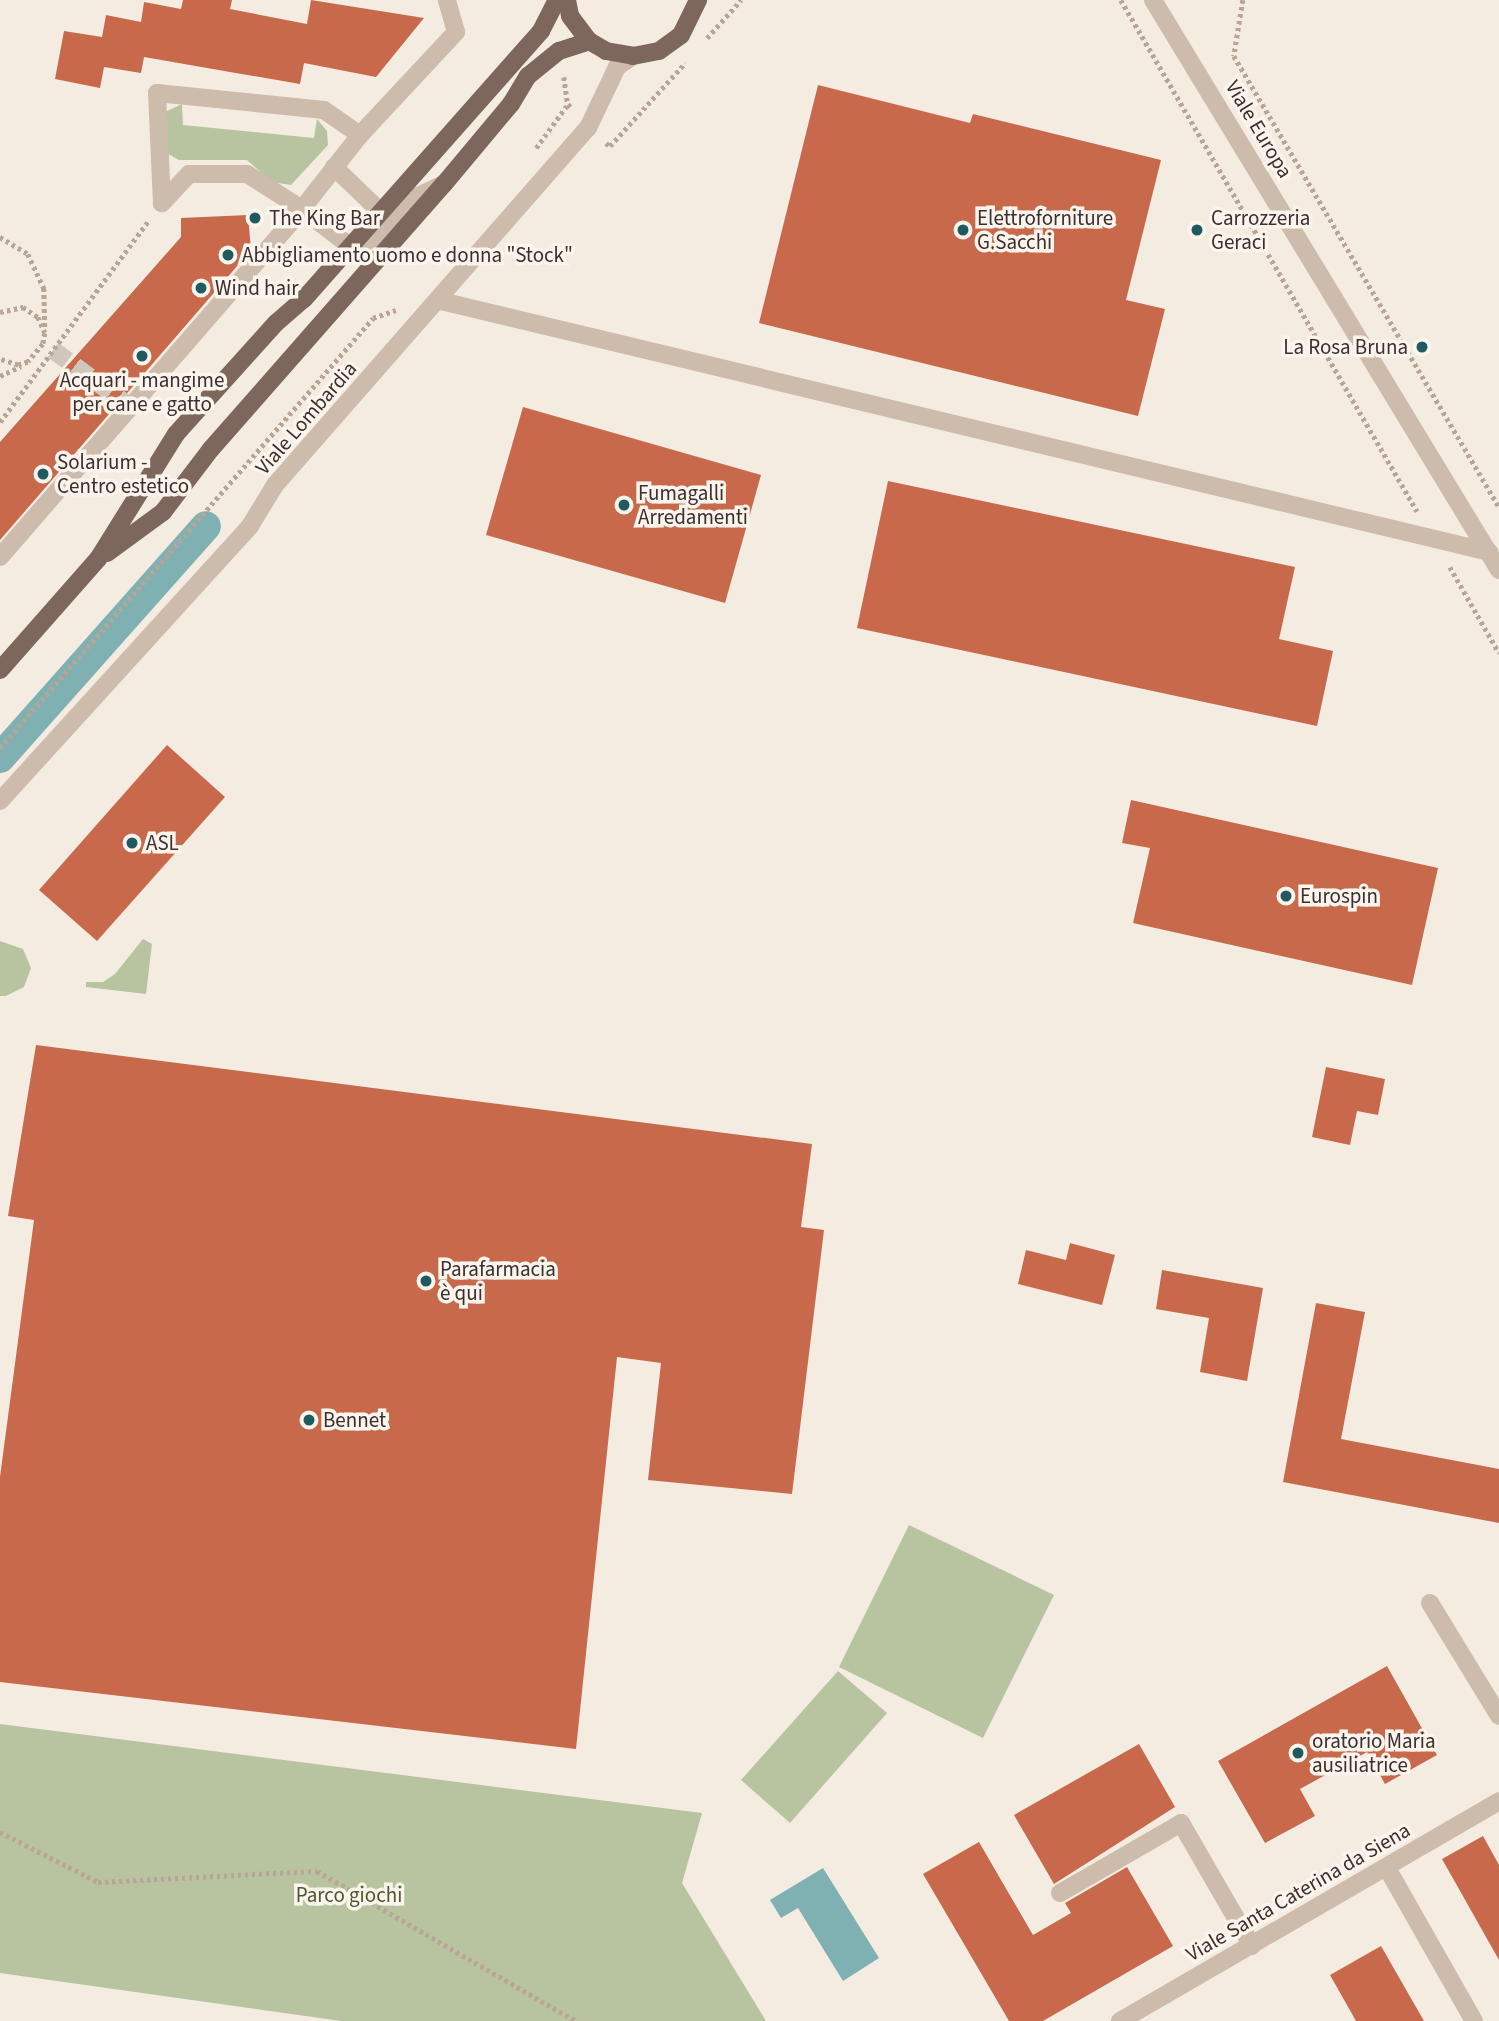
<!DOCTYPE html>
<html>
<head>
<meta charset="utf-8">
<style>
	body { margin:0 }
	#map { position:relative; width:1499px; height:2021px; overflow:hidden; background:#f4ebe1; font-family:"Source Sans 3",sans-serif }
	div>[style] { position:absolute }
	.green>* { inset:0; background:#b8c4a0 }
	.water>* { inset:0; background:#7fb0b2 }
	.canal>* { height:30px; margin:-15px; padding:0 15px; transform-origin:15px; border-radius:15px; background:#7fb0b2 }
	.building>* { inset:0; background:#c8694b }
	.minor-tunnel>* { height:18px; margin-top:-9px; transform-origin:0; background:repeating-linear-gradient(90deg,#cfc6bd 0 18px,transparent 0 27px) }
	.path>* { height:4.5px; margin-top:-2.25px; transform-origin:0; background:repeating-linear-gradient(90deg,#b9a596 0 3.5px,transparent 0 7px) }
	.minor>* { height:18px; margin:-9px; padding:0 9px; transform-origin:9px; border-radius:9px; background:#cdbbac }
	.major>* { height:18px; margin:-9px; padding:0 9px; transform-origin:9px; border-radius:9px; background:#7d675c }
	.dots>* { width:19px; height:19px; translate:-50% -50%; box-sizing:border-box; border:4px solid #fbf5ee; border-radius:50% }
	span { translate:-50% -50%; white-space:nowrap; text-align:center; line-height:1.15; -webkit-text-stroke:7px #fbf5ee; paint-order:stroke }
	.street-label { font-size:21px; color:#3b302b }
	.poi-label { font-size:21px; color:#3b302b }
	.left { translate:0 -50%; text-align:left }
	.right { translate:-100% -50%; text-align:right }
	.park-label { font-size:21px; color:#4a5a2e }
</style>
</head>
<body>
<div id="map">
	<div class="green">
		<div style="clip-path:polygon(182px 104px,183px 125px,314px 138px,317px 119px,327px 131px,328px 145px,291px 185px,272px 182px,247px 160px,179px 160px,166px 153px,165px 112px)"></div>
		<div style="clip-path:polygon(143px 939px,152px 944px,146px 994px,86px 987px,86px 982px,103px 982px,115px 974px)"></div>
		<div style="clip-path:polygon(0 941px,23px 949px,31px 968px,24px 987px,6px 996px,0 996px)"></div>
		<div style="clip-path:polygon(909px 1525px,1054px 1595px,983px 1738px,839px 1667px)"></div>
		<div style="clip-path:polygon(838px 1671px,887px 1713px,790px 1823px,741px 1780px)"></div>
		<div style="clip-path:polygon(0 1724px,702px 1813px,682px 1883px,766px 2021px,341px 2021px,0 1973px)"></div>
	</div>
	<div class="water">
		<div style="clip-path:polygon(823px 1868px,879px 1958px,843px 1981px,798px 1908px,781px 1918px,770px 1900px)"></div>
	</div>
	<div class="canal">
		<div style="left:0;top:758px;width:310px;rotate:-48.4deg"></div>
	</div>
	<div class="building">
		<div style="clip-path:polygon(183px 0,232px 0,230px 9px,307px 24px,311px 0,424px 18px,376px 77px,304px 63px,300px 84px,144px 57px,141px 73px,104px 67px,100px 88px,55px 79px,64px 31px,102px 37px,106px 15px,141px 22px,144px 2px,181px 9px)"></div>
		<div style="clip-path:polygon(818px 85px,970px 123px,973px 114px,1161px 160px,1126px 300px,1165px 309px,1138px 416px,759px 323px)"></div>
		<div style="clip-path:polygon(248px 215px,251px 250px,0 540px,0 442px,181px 237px,181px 218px)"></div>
		<div style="clip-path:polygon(523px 407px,761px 475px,725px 603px,486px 535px)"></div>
		<div style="clip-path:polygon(888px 481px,1295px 567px,1279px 639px,1333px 651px,1317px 726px,857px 628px)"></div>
		<div style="clip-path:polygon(167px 745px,225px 797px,97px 941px,39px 890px)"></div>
		<div style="clip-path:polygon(1131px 800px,1438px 868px,1412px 985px,1133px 923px,1150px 848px,1122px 843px)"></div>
		<div style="clip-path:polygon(36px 1045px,812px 1144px,801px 1227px,824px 1230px,792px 1494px,648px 1480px,661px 1363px,617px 1357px,576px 1749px,0 1682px,0 1477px,34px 1220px,8px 1216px)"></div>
		<div style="clip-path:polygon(1326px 1067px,1385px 1079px,1378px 1115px,1357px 1111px,1350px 1145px,1312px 1137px)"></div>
		<div style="clip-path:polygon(1070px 1243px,1115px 1255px,1102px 1305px,1018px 1284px,1026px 1250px,1066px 1260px)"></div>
		<div style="clip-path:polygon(1162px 1270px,1263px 1288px,1247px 1381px,1200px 1372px,1209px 1318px,1156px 1309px)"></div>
		<div style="clip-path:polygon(1316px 1303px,1365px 1312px,1341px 1439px,1499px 1469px,1499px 1523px,1283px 1482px)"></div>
		<div style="clip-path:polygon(1387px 1666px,1437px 1755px,1385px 1784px,1367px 1752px,1300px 1789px,1315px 1816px,1265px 1843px,1218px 1761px)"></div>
		<div style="clip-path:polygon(1139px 1744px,1175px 1807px,1054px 1884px,1014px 1815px)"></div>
		<div style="clip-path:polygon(1483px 1836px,1499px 1865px,1499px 1960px,1442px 1859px)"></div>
		<div style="clip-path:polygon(979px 1842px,1033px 1935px,1071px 1913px,1065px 1903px,1127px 1867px,1173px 1946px,1043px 2021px,1009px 2021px,923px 1874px)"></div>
		<div style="clip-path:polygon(1381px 1946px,1424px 2021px,1356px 2021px,1330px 1975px)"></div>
	</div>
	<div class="minor-tunnel">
		<div style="left:53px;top:350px;width:93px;rotate:36.3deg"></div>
	</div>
	<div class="path">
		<div style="left:1121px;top:0;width:591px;rotate:59.92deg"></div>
		<div style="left:1243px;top:0;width:57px;rotate:99.1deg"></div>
		<div style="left:1234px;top:56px;width:523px;rotate:59.56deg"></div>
		<div style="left:707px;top:38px;width:51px;rotate:-48.2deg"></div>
		<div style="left:564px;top:77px;width:27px;rotate:82deg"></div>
		<div style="left:606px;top:143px;width:5px;rotate:37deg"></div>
		<div style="left:610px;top:146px;width:112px;rotate:-47.9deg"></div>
		<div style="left:536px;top:148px;width:54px;rotate:-54deg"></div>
		<div style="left:568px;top:104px;width:7px;rotate:45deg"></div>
		<div style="left:0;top:237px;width:33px;rotate:31deg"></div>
		<div style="left:28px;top:254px;width:38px;rotate:65deg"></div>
		<div style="left:44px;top:288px;width:41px;rotate:88.6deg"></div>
		<div style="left:0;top:312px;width:24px;rotate:-12deg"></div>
		<div style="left:23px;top:307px;width:18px;rotate:34deg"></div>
		<div style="left:38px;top:317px;width:17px;rotate:66deg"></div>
		<div style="left:45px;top:333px;width:11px;rotate:100deg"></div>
		<div style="left:43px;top:344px;width:23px;rotate:130deg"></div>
		<div style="left:28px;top:362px;width:10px;rotate:163deg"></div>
		<div style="left:18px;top:365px;width:19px;rotate:-162deg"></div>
		<div style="left:0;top:376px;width:23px;rotate:-25deg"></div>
		<div style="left:0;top:422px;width:251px;rotate:-53.6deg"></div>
		<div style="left:1450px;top:567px;width:99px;rotate:60.3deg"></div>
		<div style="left:0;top:748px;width:569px;rotate:-49.06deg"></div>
		<div style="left:373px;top:318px;width:24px;rotate:-19deg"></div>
		<div style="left:0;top:1832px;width:110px;rotate:27deg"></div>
		<div style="left:98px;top:1882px;width:219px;rotate:-2.9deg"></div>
		<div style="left:317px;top:1871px;width:299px;rotate:30.1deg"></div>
	</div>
	<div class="minor">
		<div style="left:1153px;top:0;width:667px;rotate:58.74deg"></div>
		<div style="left:334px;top:167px;width:65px;rotate:43.8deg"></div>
		<div style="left:444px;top:184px;width:40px;rotate:155deg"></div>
		<div style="left:408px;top:201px;width:42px;rotate:126.3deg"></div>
		<div style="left:383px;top:235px;width:34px;rotate:159deg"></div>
		<div style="left:351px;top:247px;width:62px;rotate:-142.2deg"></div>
		<div style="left:302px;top:209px;width:94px;rotate:-51.9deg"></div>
		<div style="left:360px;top:135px;width:141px;rotate:-47deg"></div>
		<div style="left:456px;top:32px;width:33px;rotate:-106deg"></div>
		<div style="left:441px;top:301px;width:1078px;rotate:13.47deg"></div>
		<div style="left:0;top:557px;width:461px;rotate:-49deg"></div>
		<div style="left:302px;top:209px;width:65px;rotate:-147.5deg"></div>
		<div style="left:247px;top:174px;width:58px;rotate:180deg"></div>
		<div style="left:189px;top:174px;width:40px;rotate:133deg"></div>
		<div style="left:162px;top:203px;width:110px;rotate:-92.6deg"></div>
		<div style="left:157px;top:93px;width:168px;rotate:5.8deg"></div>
		<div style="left:324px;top:110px;width:44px;rotate:34.8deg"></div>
		<div style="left:0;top:801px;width:372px;rotate:-47.7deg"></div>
		<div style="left:250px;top:526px;width:48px;rotate:-58.6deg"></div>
		<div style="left:275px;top:485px;width:475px;rotate:-48.8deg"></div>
		<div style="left:588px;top:128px;width:68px;rotate:-64.6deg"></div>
		<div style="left:617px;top:67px;width:19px;rotate:-35deg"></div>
		<div style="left:1430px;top:1603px;width:132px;rotate:58.6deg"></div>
		<div style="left:1387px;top:1868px;width:176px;rotate:60.4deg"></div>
		<div style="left:1060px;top:1893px;width:140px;rotate:-30deg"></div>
		<div style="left:1181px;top:1823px;width:142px;rotate:60deg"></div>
		<div style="left:1120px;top:2021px;width:438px;rotate:-30.1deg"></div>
	</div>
	<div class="major">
		<div style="left:567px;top:0;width:16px;rotate:79deg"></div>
		<div style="left:570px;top:16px;width:31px;rotate:53deg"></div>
		<div style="left:589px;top:41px;width:20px;rotate:30deg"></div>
		<div style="left:606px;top:51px;width:27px;rotate:10deg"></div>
		<div style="left:633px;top:56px;width:26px;rotate:-11deg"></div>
		<div style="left:659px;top:51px;width:27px;rotate:-36deg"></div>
		<div style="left:681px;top:35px;width:39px;rotate:-64deg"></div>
		<div style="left:107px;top:553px;width:69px;rotate:-36.2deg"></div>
		<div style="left:163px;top:512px;width:79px;rotate:-52.7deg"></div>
		<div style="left:211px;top:449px;width:353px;rotate:-48.7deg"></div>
		<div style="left:444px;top:184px;width:104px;rotate:-50.1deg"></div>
		<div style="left:511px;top:104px;width:33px;rotate:-59deg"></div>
		<div style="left:528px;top:76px;width:40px;rotate:-39deg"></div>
		<div style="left:559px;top:51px;width:32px;rotate:-18deg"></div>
		<div style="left:0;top:670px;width:148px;rotate:-48.6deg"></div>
		<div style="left:98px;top:559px;width:147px;rotate:-58deg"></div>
		<div style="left:176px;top:434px;width:149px;rotate:-48deg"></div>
		<div style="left:276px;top:323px;width:37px;rotate:-41deg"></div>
		<div style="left:304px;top:299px;width:358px;rotate:-48.5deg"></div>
		<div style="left:541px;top:31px;width:35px;rotate:-63deg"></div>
	</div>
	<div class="dots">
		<div style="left:255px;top:218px;background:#1f5a5e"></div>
		<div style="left:963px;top:230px;background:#1f5a5e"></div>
		<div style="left:1197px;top:230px;background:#1f5a5e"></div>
		<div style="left:228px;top:255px;background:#1f5a5e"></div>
		<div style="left:201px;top:288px;background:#1f5a5e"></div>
		<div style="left:1422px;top:347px;background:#1f5a5e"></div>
		<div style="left:142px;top:356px;background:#1f5a5e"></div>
		<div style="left:43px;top:474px;background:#1f5a5e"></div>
		<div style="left:624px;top:505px;background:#1f5a5e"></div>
		<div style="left:132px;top:843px;background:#1f5a5e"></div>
		<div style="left:1286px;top:896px;background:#1f5a5e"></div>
		<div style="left:426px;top:1281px;background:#1f5a5e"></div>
		<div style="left:309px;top:1420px;background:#1f5a5e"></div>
		<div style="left:1298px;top:1753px;background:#1f5a5e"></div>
	</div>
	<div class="street-label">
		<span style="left:1259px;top:129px;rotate:59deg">Viale Europa</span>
		<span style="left:306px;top:418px;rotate:-49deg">Viale Lombardia</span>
		<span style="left:1298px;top:1892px;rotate:-30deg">Viale Santa Caterina da Siena</span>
	</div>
	<div class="poi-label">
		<span class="left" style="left:269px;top:218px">The King Bar</span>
		<span class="left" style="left:977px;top:230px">Elettroforniture<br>G.Sacchi</span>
		<span class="left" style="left:1211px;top:230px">Carrozzeria<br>Geraci</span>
		<span class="left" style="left:242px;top:255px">Abbigliamento uomo e donna "Stock"</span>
		<span class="left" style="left:215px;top:288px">Wind hair</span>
		<span class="right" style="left:1408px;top:347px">La Rosa Bruna</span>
		<span style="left:142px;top:392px">Acquari - mangime<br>per cane e gatto</span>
		<span class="left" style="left:57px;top:474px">Solarium -<br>Centro estetico</span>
		<span class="left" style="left:638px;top:505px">Fumagalli<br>Arredamenti</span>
		<span class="left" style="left:146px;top:843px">ASL</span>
		<span class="left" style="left:1300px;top:896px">Eurospin</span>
		<span class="left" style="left:440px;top:1281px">Parafarmacia<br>è qui</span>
		<span class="left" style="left:323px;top:1420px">Bennet</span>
		<span class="left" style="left:1312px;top:1753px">oratorio Maria<br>ausiliatrice</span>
	</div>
	<div class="park-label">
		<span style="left:349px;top:1895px">Parco giochi</span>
	</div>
</div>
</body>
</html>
